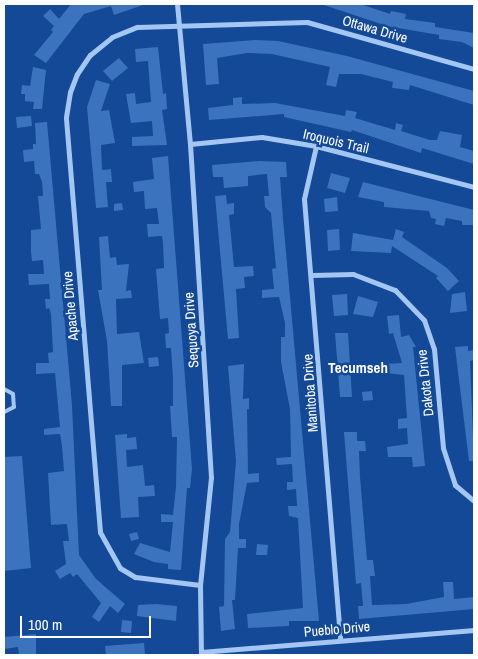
<!DOCTYPE html>
<html>
<head>
<meta charset="utf-8">
<style>
	body { margin:0 }
	#map { position:relative; width:478px; height:659px; overflow:hidden; background:#134996; font-family:"Archivo Narrow",sans-serif }
	div>[style] { position:absolute }
	.building>* { inset:0; background:#3c73be }
	.service>* { height:4px; margin:-2px; padding:0 2px; transform-origin:2px; border-radius:2px; background:#a4c6f2 }
	.minor>* { height:5px; margin:-2.5px; padding:0 2.5px; transform-origin:2.5px; border-radius:2.5px; background:#a4c6f2 }
	span { translate:-50% -50%; white-space:nowrap; text-align:center; line-height:1.15; -webkit-text-stroke:5px #134996; paint-order:stroke }
	.street-label { font-size:14px; color:#fff }
	.neighbourhood-label { font-size:15px; color:#fff; font-weight:700 }
	.frame { position:absolute; inset:0; border:5px solid #fff; pointer-events:none }
	.scale { position:absolute; left:20px; top:616px; width:131px; height:22px; box-sizing:border-box; border:2px solid #fff; border-top:0; padding-left:6px; font-size:15px; line-height:18px; white-space:nowrap; color:#fff; -webkit-text-stroke:4px #134996; paint-order:stroke }
</style>
</head>
<body>
<div id="map">
	<div class="building">
		<div style="clip-path:polygon(71px 4px,143px 4px,143px 5px,114px 15px,111px 6px,84px 14px,46px 63px,34px 55px,53px 32px,51px 30px,54px 26px,43px 16px,50px 9px,59px 19px)"></div>
		<div style="clip-path:polygon(321px 4px,360px 4px,390px 14px,391px 11px,406px 14px,405px 19px,435px 23px,435px 27px,474px 33px,474px 48px,462px 42px,439px 39px,439px 35px,387px 26px)"></div>
		<div style="clip-path:polygon(255px 40px,278px 41px,347px 56px,474px 91px,474px 105px,410px 85px,409px 90px,392px 88px,393px 82px,361px 74px,339px 74px,336px 87px,326px 85px,330px 67px,272px 54px,247px 53px,217px 58px,219px 84px,206px 85px,203px 44px)"></div>
		<div style="clip-path:polygon(158px 47px,163px 94px,166px 93px,167px 109px,162px 110px,167px 145px,132px 146px,132px 137px,153px 136px,152px 121px,131px 123px,126px 94px,135px 93px,136px 104px,151px 102px,148px 61px,136px 62px,135px 49px)"></div>
		<div style="clip-path:polygon(119px 58px,128px 68px,112px 81px,103px 71px)"></div>
		<div style="clip-path:polygon(33px 67px,46px 70px,42px 109px,33px 109px,34px 102px,25px 101px,25px 94px,21px 94px,22px 85px,30px 86px)"></div>
		<div style="clip-path:polygon(96px 80px,110px 84px,101px 111px,109px 110px,115px 143px,101px 145px,102px 170px,111px 169px,112px 182px,106px 182px,108px 207px,96px 208px,87px 107px)"></div>
		<div style="clip-path:polygon(242px 97px,242px 104px,275px 103px,345px 116px,346px 110px,357px 112px,355px 118px,395px 130px,396px 123px,403px 125px,401px 131px,430px 140px,437px 140px,440px 131px,462px 135px,460px 147px,474px 151px,474px 164px,422px 148px,421px 153px,352px 130px,351px 132px,284px 117px,284px 114px,209px 120px,208px 108px,233px 105px,233px 98px)"></div>
		<div style="clip-path:polygon(31px 116px,32px 126px,17px 128px,16px 117px)"></div>
		<div style="clip-path:polygon(47px 122px,72px 405px,79px 555px,96px 579px,125px 604px,118px 613px,110px 606px,99px 622px,92px 617px,101px 603px,77px 574px,73px 577px,70px 573px,60px 579px,55px 571px,66px 564px,63px 541px,69px 541px,67px 524px,51px 525px,48px 473px,64px 471px,62px 446px,60px 434px,44px 435px,44px 429px,60px 427px,55px 373px,36px 374px,36px 363px,49px 363px,48px 353px,53px 352px,51px 314px,49px 308px,46px 309px,45px 299px,50px 299px,49px 284px,29px 285px,28px 274px,44px 274px,43px 260px,32px 261px,31px 252px,31px 230px,41px 229px,38px 196px,43px 196px,42px 182px,39px 174px,35px 174px,34px 161px,24px 162px,23px 150px,33px 149px,33px 144px,36px 144px,35px 123px)"></div>
		<div style="clip-path:polygon(168px 156px,192px 469px,190px 488px,187px 488px,181px 570px,168px 569px,168px 564px,154px 562px,134px 554px,140px 543px,170px 552px,173px 522px,161px 522px,161px 514px,173px 515px,176px 487px,177px 437px,172px 437px,170px 406px,173px 406px,173px 378px,171px 348px,166px 348px,165px 334px,169px 333px,168px 318px,160px 319px,156px 269px,164px 268px,163px 243px,162px 236px,148px 237px,147px 224px,159px 224px,157px 208px,145px 209px,144px 191px,134px 192px,133px 182px,154px 179px,152px 158px)"></div>
		<div style="clip-path:polygon(260px 161px,286px 162px,287px 177px,280px 177px,283px 219px,319px 621px,289px 621px,289px 626px,248px 628px,247px 614px,303px 608px,298px 518px,289px 516px,288px 506px,297px 506px,296px 489px,287px 490px,287px 482px,293px 482px,292px 464px,277px 465px,276px 458px,291px 457px,290px 409px,281px 362px,281px 337px,285px 337px,285px 323px,279px 297px,262px 298px,262px 290px,274px 289px,272px 269px,276px 268px,271px 213px,265px 207px,264px 196px,269px 196px,267px 174px,248px 176px,248px 186px,224px 188px,223px 177px,213px 177px,212px 165px)"></div>
		<div style="clip-path:polygon(331px 173px,350px 178px,345px 193px,327px 188px)"></div>
		<div style="clip-path:polygon(363px 182px,474px 210px,474px 225px,462px 225px,462px 221px,446px 218px,444px 226px,435px 224px,436px 219px,431px 218px,429px 211px,384px 207px,384px 202px,358px 197px)"></div>
		<div style="clip-path:polygon(226px 195px,227px 204px,234px 203px,234px 214px,229px 215px,234px 267px,253px 266px,254px 276px,244px 277px,245px 288px,236px 289px,239px 338px,228px 339px,215px 196px)"></div>
		<div style="clip-path:polygon(337px 197px,338px 211px,325px 212px,324px 199px)"></div>
		<div style="clip-path:polygon(122px 203px,123px 210px,114px 211px,114px 204px)"></div>
		<div style="clip-path:polygon(339px 229px,340px 250px,328px 251px,327px 230px)"></div>
		<div style="clip-path:polygon(396px 229px,404px 232px,402px 237px,447px 268px,459px 281px,448px 291px,436px 278px,438px 276px,392px 246px,391px 253px,351px 251px,353px 233px,393px 240px)"></div>
		<div style="clip-path:polygon(108px 236px,110px 258px,116px 257px,117px 265px,129px 264px,126px 291px,131px 290px,132px 298px,116px 299px,117px 334px,139px 332px,144px 363px,122px 365px,122px 406px,111px 406px,107px 341px,98px 290px,102px 290px,99px 237px)"></div>
		<div style="clip-path:polygon(465px 292px,467px 311px,450px 313px,452px 294px)"></div>
		<div style="clip-path:polygon(347px 294px,348px 315px,334px 316px,332px 295px)"></div>
		<div style="clip-path:polygon(358px 296px,378px 302px,373px 317px,353px 314px)"></div>
		<div style="clip-path:polygon(399px 315px,401px 337px,409px 335px,416px 347px,413px 347px,425px 466px,413px 467px,412px 457px,388px 457px,387px 447px,408px 444px,407px 428px,398px 429px,398px 419px,407px 418px,404px 375px,386px 373px,386px 364px,402px 363px,393px 333px,389px 334px,387px 316px)"></div>
		<div style="clip-path:polygon(335px 333px,348px 333px,352px 397px,340px 397px)"></div>
		<div style="clip-path:polygon(468px 346px,468px 351px,474px 350px,474px 360px,470px 361px,474px 461px,469px 461px,455px 347px)"></div>
		<div style="clip-path:polygon(158px 357px,159px 366px,149px 367px,148px 358px)"></div>
		<div style="clip-path:polygon(244px 364px,243px 399px,249px 398px,249px 409px,247px 409px,248px 474px,259px 473px,259px 482px,247px 483px,239px 524px,239px 539px,246px 539px,246px 548px,238px 548px,235px 600px,232px 600px,235px 629px,221px 631px,219px 607px,224px 606px,225px 539px,230px 532px,236px 461px,228px 366px)"></div>
		<div style="clip-path:polygon(372px 391px,373px 400px,363px 401px,362px 392px)"></div>
		<div style="clip-path:polygon(344px 432px,357px 432px,357px 441px,365px 441px,366px 451px,359px 451px,360px 477px,367px 560px,373px 560px,375px 576px,370px 576px,372px 605px,406px 604px,444px 597px,443px 582px,453px 582px,454px 599px,474px 597px,474px 609px,359px 619px,358px 606px,363px 606px,361px 583px,356px 584px)"></div>
		<div style="clip-path:polygon(127px 434px,127px 438px,136px 437px,137px 449px,126px 450px,127px 467px,143px 465px,145px 486px,154px 485px,155px 496px,138px 497px,139px 517px,121px 518px,115px 435px)"></div>
		<div style="clip-path:polygon(22px 456px,31px 568px,4px 571px,4px 457px)"></div>
		<div style="clip-path:polygon(137px 532px,139px 539px,131px 541px,129px 534px)"></div>
		<div style="clip-path:polygon(257px 544px,268px 545px,267px 555px,256px 555px)"></div>
		<div style="clip-path:polygon(156px 604px,177px 606px,176px 621px,137px 616px,138px 605px)"></div>
		<div style="clip-path:polygon(122px 620px,132px 621px,131px 633px,121px 632px)"></div>
		<div style="clip-path:polygon(36px 634px,36px 655px,19px 655px,18px 647px,4px 649px,4px 637px)"></div>
		<div style="clip-path:polygon(144px 643px,145px 655px,106px 655px,105px 646px)"></div>
	</div>
	<div class="service">
		<div style="left:4px;top:389px;width:10px;rotate:29deg"></div>
		<div style="left:13px;top:394px;width:13px;rotate:86deg"></div>
		<div style="left:14px;top:407px;width:11px;rotate:153deg"></div>
	</div>
	<div class="minor">
		<div style="left:177px;top:4px;width:141px;rotate:84.7deg"></div>
		<div style="left:190px;top:144px;width:334px;rotate:86.4deg"></div>
		<div style="left:211px;top:477px;width:109px;rotate:95.8deg"></div>
		<div style="left:200px;top:585px;width:70px;rotate:89.2deg"></div>
		<div style="left:190px;top:144px;width:72px;rotate:-5.6deg"></div>
		<div style="left:262px;top:137px;width:55px;rotate:9.5deg"></div>
		<div style="left:316px;top:146px;width:163px;rotate:14.5deg"></div>
		<div style="left:316px;top:146px;width:54px;rotate:102.8deg"></div>
		<div style="left:304px;top:199px;width:442px;rotate:85.3deg"></div>
		<div style="left:312px;top:275px;width:41px;rotate:-1.4deg"></div>
		<div style="left:353px;top:274px;width:45px;rotate:20.9deg"></div>
		<div style="left:395px;top:290px;width:42px;rotate:46deg"></div>
		<div style="left:424px;top:320px;width:31px;rotate:71deg"></div>
		<div style="left:434px;top:349px;width:99px;rotate:84.8deg"></div>
		<div style="left:443px;top:448px;width:39px;rotate:72deg"></div>
		<div style="left:455px;top:485px;width:25px;rotate:40deg"></div>
		<div style="left:200px;top:585px;width:65px;rotate:-173deg"></div>
		<div style="left:135px;top:577px;width:17px;rotate:-149deg"></div>
		<div style="left:120px;top:568px;width:41px;rotate:-119.1deg"></div>
		<div style="left:100px;top:532px;width:416px;rotate:-94.7deg"></div>
		<div style="left:66px;top:117px;width:25px;rotate:-81deg"></div>
		<div style="left:70px;top:92px;width:19px;rotate:-69deg"></div>
		<div style="left:77px;top:74px;width:23px;rotate:-56deg"></div>
		<div style="left:90px;top:55px;width:28px;rotate:-39deg"></div>
		<div style="left:112px;top:37px;width:27px;rotate:-22deg"></div>
		<div style="left:137px;top:27px;width:170px;rotate:-1.7deg"></div>
		<div style="left:307px;top:22px;width:173px;rotate:15.7deg"></div>
		<div style="left:201px;top:652px;width:274px;rotate:-4.6deg"></div>
	</div>
	<div class="street-label">
		<span style="left:375px;top:29px;rotate:16deg">Ottawa Drive</span>
		<span style="left:336px;top:141px;rotate:13deg">Iroquois Trail</span>
		<span style="left:70px;top:306px;rotate:-95deg">Apache Drive</span>
		<span style="left:191px;top:330px;rotate:-94deg">Sequoya Drive</span>
		<span style="left:425px;top:383px;rotate:-96deg">Dakota Drive</span>
		<span style="left:310px;top:393px;rotate:-94deg">Manitoba Drive</span>
		<span style="left:337px;top:629px;rotate:-5deg">Pueblo Drive</span>
	</div>
	<div class="neighbourhood-label">
		<span style="left:358px;top:368px">Tecumseh</span>
	</div>
	<div class="frame"></div>
	<div class="scale">100 m</div>
</div>
</body>
</html>
